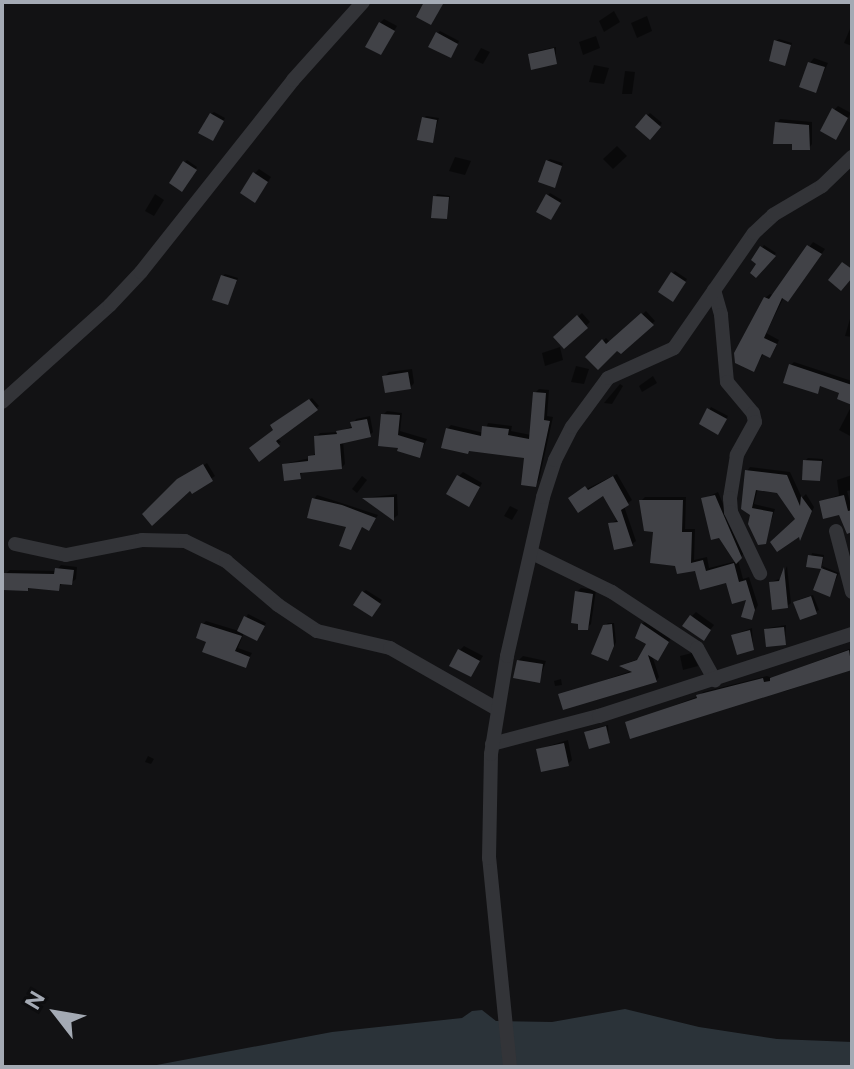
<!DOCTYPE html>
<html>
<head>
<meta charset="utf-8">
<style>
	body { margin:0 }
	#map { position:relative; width:854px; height:1069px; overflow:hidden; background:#121214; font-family:Figtree,sans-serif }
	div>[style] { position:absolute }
	.water>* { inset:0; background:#2b3339 }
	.shadow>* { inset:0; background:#0007 }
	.building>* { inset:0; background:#414247 }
	.minor>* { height:14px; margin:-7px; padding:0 7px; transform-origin:7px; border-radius:7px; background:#333438 }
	span { translate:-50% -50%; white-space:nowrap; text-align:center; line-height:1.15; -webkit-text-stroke:6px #0d0d0f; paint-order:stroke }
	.frame { position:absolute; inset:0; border:4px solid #a4aab4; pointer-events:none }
	.north { position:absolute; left:16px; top:973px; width:80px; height:80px; -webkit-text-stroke:6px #0d0d0f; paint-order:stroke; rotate:301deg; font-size:22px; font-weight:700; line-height:32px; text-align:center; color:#a4aab4 }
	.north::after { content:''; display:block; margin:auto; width:28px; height:36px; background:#a4aab4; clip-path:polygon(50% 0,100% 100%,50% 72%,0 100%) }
</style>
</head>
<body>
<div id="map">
	<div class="water">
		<div style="clip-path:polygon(625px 1009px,699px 1027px,777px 1039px,852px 1042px,852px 1067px,146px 1067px,332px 1032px,462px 1018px,472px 1011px,482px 1010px,496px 1021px,552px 1022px)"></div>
	</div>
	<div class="shadow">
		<div style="clip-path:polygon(614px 11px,620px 22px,604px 32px,599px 21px)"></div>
		<div style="clip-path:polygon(647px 16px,652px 31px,637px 38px,631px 23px)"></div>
		<div style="clip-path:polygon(384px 19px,397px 26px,381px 53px,380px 23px)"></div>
		<div style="clip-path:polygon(852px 24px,852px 46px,844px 43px)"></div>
		<div style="clip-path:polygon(440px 31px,459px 41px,453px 53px,437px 34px)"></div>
		<div style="clip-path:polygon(596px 36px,600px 48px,583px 55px,579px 42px)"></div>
		<div style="clip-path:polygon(779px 39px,792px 43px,785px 63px,776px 41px)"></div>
		<div style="clip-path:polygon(556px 47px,556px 62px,530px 54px,533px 52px)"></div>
		<div style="clip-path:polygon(481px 48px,490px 52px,483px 64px,474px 60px)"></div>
		<div style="clip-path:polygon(814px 58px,828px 63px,815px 91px,810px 63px)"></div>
		<div style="clip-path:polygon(594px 65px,609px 68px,604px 84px,589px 82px)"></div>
		<div style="clip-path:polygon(625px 71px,635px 72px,632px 94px,622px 94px)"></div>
		<div style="clip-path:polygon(838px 106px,851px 113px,836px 137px,834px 110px)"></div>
		<div style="clip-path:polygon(214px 112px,225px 118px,215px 136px,211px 114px)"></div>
		<div style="clip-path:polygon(650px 113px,662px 123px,650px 137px,637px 126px)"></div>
		<div style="clip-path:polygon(426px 116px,439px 118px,432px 141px,424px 118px)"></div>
		<div style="clip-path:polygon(780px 119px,812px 122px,812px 144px,809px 148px,794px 143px,777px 123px)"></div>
		<div style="clip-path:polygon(617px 146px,627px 156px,613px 169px,603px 159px)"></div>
		<div style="clip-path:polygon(455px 157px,471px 161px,465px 175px,449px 171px)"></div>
		<div style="clip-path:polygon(550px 159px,563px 163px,556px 183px,547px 161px)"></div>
		<div style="clip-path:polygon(187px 160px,197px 167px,184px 187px,184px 163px)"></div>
		<div style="clip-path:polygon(259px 169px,271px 177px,259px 196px,255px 173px)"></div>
		<div style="clip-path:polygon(550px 193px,562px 200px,553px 215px,548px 195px)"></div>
		<div style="clip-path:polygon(155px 194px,164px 200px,154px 216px,145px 211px)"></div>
		<div style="clip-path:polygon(437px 194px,450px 196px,446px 217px,435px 197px)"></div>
		<div style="clip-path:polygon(813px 242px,825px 249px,792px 295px,784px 297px,766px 333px,779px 340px,774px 351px,769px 356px,764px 353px,753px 370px,765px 298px,770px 294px,774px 296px)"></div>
		<div style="clip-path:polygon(764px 245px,776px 253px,756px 275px,759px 264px,753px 260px)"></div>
		<div style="clip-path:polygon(675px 271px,687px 279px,675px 297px,673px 273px)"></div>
		<div style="clip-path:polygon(225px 274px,238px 278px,229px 301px,223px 276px)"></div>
		<div style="clip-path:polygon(646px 311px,655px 321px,621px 351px,617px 348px,587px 357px,606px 338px,611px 343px)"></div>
		<div style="clip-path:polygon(852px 312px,852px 337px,845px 336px)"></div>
		<div style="clip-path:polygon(582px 313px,590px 322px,564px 346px,555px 337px)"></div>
		<div style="clip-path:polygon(560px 347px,563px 360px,545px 366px,542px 353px)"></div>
		<div style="clip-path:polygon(794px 362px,852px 381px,852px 402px,842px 392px,822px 384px,817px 391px,791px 365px)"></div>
		<div style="clip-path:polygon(576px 366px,589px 369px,584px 384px,571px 382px)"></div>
		<div style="clip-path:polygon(412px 369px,414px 383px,410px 388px,384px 377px,389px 372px)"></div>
		<div style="clip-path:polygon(653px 376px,657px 383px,642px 392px,639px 386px)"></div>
		<div style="clip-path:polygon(620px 384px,623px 386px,612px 404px,604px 403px)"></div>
		<div style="clip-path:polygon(539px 389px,549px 390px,547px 416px,553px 417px,539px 480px,535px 485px,526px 456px,447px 429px,451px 425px,484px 433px,488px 423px,512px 426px,511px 431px,531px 435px,535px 393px)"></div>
		<div style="clip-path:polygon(312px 398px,319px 406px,277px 438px,281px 442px,260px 459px,276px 430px,275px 423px)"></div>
		<div style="clip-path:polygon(852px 405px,852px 437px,839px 430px)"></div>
		<div style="clip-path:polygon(711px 407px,728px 416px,720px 430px,709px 410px)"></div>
		<div style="clip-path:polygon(387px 411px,402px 413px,400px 431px,427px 439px,419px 456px,400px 450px,383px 415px)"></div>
		<div style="clip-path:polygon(370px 416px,373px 432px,370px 435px,343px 441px,345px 464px,342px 467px,303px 470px,300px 477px,284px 464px,310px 458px,317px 452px,316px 437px,320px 433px,339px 432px,353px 426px,356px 419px)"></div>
		<div style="clip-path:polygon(808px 458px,823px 459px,820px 479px,805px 461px)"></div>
		<div style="clip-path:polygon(207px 463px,215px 476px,192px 491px,183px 478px)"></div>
		<div style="clip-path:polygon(750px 467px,790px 472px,802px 498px,806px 494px,814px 507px,801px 538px,798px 519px,778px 491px,758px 488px,754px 504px,775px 509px,765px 542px,752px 514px,747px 471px)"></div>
		<div style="clip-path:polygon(463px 472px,482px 483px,473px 500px,459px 476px)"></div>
		<div style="clip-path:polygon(617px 474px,632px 500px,624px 506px,636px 541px,632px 544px,610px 524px,619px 519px,603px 493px,574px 495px)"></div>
		<div style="clip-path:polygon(852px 475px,852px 490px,847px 491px,852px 509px,852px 536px,840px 512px,821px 502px,839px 495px,837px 480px)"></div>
		<div style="clip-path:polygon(362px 476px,367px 480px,357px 493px,352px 489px)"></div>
		<div style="clip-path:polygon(718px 492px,744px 553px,738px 560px,743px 579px,749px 577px,758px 605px,751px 618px,748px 597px,728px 580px,697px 568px,656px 530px,641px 501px,645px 497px,686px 497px,685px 529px,695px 529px,694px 560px,707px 557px,709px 568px,737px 561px,703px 499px)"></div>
		<div style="clip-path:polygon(397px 494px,398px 515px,394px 518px,365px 498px)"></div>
		<div style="clip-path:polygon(317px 495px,378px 515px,369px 528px,363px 525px,351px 548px,348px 526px,314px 499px)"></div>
		<div style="clip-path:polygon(510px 506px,518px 510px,512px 520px,504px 516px)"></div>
		<div style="clip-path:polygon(812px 553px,824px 555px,822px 566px,839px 573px,829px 594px,815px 589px,823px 567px,809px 565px)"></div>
		<div style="clip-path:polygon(61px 565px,77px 567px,76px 579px,71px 583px,63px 582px,58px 589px,31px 586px,28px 589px,5px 574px,10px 570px,56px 571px)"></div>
		<div style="clip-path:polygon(787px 566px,791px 603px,787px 606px,771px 582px,782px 578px)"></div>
		<div style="clip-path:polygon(581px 588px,596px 590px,591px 624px,587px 628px,577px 592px)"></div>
		<div style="clip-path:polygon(366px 590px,382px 600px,374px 612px,363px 592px)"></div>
		<div style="clip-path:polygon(813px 595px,819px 610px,801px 618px,798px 600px)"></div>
		<div style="clip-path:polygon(696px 612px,714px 625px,707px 634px,692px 616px)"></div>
		<div style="clip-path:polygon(248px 614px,266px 623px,259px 636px,244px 632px,238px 648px,252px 653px,245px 665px,209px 641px,203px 624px,206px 621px,239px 631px)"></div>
		<div style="clip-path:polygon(646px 621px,671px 638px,661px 655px,652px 655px,659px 677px,656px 681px,561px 695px,634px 670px,622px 665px,641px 658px,649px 643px,642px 624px)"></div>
		<div style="clip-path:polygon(608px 623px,614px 623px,616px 642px,610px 656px,605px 626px)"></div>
		<div style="clip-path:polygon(786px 625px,785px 643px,766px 630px,768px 628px)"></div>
		<div style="clip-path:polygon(752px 628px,753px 648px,733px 636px,735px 634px)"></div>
		<div style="clip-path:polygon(464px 646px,483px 656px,471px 675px,460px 650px)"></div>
		<div style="clip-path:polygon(852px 648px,852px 677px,850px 669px,786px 691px,628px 723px,699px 696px,703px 692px,767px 676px,772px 678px)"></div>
		<div style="clip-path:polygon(692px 653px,698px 666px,683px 670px,680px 656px)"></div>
		<div style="clip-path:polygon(523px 656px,546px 661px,539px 681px,518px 661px)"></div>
		<div style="clip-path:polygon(561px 679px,562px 685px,555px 686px,554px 681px)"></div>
		<div style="clip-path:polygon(608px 725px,609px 741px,586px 733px,589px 730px)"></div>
		<div style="clip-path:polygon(568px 740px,572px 760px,568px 764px,539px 749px)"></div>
		<div style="clip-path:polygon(148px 756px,154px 759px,151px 764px,145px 762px)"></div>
	</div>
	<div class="building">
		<div style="clip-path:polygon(424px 2px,443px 4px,431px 25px,416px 17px)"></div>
		<div style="clip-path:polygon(379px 22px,395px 31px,381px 55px,365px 47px)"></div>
		<div style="clip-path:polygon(436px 32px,458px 44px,451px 58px,428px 47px)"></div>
		<div style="clip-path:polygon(774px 40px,791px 45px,785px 66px,769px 61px)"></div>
		<div style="clip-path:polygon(554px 48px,557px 64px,531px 70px,528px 54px)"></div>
		<div style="clip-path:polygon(808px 62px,825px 67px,816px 93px,799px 87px)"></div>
		<div style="clip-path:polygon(832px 108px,848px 118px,836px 140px,820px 131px)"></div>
		<div style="clip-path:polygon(210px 113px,224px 121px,213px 141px,198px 133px)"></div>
		<div style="clip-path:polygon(646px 114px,661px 127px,650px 140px,635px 127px)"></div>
		<div style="clip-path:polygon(422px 117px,437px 120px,433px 143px,417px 140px)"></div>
		<div style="clip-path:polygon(775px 122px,809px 125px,810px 150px,792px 150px,792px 144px,773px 144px)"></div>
		<div style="clip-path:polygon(546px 160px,562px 166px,555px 188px,538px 182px)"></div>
		<div style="clip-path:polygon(183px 161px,197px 170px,182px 192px,169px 183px)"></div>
		<div style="clip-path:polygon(253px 172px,268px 182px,255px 203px,240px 193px)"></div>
		<div style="clip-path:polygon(546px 194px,561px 203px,551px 220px,536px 212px)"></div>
		<div style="clip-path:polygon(433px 196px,449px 197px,447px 219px,431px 218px)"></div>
		<div style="clip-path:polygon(807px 245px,822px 254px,788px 302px,782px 298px,764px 338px,777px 344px,770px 358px,762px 354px,754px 372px,735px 363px,734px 353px,764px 297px,769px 299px)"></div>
		<div style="clip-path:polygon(760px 246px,776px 256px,756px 278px,750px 273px,756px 264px,751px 260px)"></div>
		<div style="clip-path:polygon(842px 262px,852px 269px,852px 278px,841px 291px,828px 280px)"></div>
		<div style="clip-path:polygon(671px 272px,686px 282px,673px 302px,658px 292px)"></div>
		<div style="clip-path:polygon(221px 275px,237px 280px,228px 305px,212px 300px)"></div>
		<div style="clip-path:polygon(641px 313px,654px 325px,621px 354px,617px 351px,598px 370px,585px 357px,602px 339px,606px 344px)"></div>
		<div style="clip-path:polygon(577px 315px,588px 328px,564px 349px,553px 337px)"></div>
		<div style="clip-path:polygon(789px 364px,852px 385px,852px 405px,837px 399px,839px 393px,820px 386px,818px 394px,783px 383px)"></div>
		<div style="clip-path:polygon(408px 372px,411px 389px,385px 393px,382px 376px)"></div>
		<div style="clip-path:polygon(533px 392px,546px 393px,544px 420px,550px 421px,536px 487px,521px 485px,524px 458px,469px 451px,468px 454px,441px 448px,446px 428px,481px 436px,482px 426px,509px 429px,508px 435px,529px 439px)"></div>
		<div style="clip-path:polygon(309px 399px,318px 410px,276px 441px,280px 446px,259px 462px,249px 448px,273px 430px,270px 425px)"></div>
		<div style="clip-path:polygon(707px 408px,727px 419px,718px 435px,699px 424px)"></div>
		<div style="clip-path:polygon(381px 414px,400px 415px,398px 435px,424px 443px,420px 458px,397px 451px,398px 448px,378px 446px)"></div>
		<div style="clip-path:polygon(367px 419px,371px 437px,340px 444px,342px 469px,300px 473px,301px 479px,284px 481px,282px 464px,308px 461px,308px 456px,315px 455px,314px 436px,337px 434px,336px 431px,352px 428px,350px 422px)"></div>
		<div style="clip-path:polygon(803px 460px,822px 461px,820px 481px,802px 480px)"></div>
		<div style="clip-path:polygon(203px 464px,213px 481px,192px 494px,190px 491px,152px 526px,142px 514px,177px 479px)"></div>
		<div style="clip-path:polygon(745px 470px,787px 475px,800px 506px,801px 496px,812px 511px,800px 541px,799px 537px,777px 552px,770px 542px,795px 519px,777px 493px,756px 490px,752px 508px,773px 512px,766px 544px,758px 545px,748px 524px,750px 515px,741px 509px)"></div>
		<div style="clip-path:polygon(457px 475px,480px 487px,469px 507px,446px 494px)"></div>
		<div style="clip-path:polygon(613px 476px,629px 505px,621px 510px,633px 546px,614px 550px,608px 523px,618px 522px,603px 496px,578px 513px,568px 498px,585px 486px,588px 490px)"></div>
		<div style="clip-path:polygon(715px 495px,742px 558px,736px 564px,719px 538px,711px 540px,701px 498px)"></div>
		<div style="clip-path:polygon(844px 495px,848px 511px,852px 510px,852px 532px,847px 534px,839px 515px,823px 519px,819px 501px)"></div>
		<div style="clip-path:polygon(394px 497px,394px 521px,362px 498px)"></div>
		<div style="clip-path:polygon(312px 498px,342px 505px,376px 518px,369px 531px,362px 527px,351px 550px,339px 546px,346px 527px,307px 518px)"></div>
		<div style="clip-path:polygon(639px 500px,683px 500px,682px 532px,692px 532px,691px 563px,703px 560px,706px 571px,734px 563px,739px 582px,746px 580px,755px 610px,752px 620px,741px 617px,746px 600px,732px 604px,726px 583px,700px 590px,695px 571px,677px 574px,675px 566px,650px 563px,653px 532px,644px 531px)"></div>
		<div style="clip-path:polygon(808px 555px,823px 557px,821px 568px,837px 574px,830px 597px,813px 590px,821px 569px,806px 567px)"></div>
		<div style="clip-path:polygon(784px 567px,788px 608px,772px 610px,769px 582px,779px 581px)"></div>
		<div style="clip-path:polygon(55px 568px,74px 570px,72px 585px,60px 584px,59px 591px,28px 588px,28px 591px,3px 590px,3px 573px,54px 574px)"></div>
		<div style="clip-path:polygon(362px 591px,381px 604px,372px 617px,353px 605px)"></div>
		<div style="clip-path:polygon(575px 591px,593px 594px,588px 630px,578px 630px,578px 624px,571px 623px)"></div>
		<div style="clip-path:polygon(811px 596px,817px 614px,800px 620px,793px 602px)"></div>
		<div style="clip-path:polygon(690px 615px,711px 630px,704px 641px,682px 626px)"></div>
		<div style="clip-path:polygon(244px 616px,265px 626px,257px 641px,237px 631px)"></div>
		<div style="clip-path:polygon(201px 623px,242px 636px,235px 651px,250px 657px,246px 668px,202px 652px,206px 642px,196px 638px)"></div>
		<div style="clip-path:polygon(641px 623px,669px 642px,658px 661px,648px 655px,657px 682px,563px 710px,558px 694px,632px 672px,619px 666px,637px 660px,646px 644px,635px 638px)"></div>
		<div style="clip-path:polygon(612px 624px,614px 646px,608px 661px,591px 654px,603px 625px)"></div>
		<div style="clip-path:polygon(784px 627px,786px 645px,766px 647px,764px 629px)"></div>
		<div style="clip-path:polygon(750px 630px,754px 650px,737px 655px,731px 635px)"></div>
		<div style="clip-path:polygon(458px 649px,480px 661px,471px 677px,449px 666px)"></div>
		<div style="clip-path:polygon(849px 650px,852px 670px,630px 739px,625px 722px,697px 698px,696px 695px,763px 678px,764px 682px,770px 681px,770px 678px)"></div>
		<div style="clip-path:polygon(517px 660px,543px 664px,540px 683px,513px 678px)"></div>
		<div style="clip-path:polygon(606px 726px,610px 743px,589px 749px,584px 732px)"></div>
		<div style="clip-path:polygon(564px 743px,569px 766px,541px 772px,536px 749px)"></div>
	</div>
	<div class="minor">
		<div style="left:714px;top:290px;width:26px;rotate:74deg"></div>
		<div style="left:721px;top:315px;width:67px;rotate:84.9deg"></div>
		<div style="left:727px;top:382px;width:40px;rotate:50deg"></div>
		<div style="left:753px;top:413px;width:9px;rotate:77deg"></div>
		<div style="left:755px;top:422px;width:38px;rotate:119deg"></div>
		<div style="left:737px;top:455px;width:44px;rotate:99.2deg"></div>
		<div style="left:730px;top:498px;width:14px;rotate:86deg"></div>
		<div style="left:731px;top:512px;width:68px;rotate:64.6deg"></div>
		<div style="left:2px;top:402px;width:145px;rotate:-41.9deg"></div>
		<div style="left:110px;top:305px;width:45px;rotate:-46.8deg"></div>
		<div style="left:141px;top:272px;width:245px;rotate:-51.6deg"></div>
		<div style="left:293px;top:80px;width:105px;rotate:-48.1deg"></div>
		<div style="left:836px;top:531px;width:63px;rotate:75.3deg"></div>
		<div style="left:15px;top:544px;width:52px;rotate:12.2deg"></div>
		<div style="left:66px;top:555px;width:77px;rotate:-11.2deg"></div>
		<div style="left:142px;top:540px;width:43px;rotate:1.3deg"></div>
		<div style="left:185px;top:541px;width:46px;rotate:26deg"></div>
		<div style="left:226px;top:561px;width:68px;rotate:40.2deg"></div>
		<div style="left:278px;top:605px;width:47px;rotate:33.7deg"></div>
		<div style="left:317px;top:631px;width:75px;rotate:13.1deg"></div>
		<div style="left:390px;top:648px;width:123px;rotate:29.7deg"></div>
		<div style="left:532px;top:553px;width:89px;rotate:26deg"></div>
		<div style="left:612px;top:592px;width:102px;rotate:33.4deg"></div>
		<div style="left:697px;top:648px;width:37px;rotate:61deg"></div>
		<div style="left:492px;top:744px;width:111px;rotate:-14.7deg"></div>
		<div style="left:599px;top:716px;width:266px;rotate:-18deg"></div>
		<div style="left:510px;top:1067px;width:210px;rotate:-95.7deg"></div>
		<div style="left:489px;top:858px;width:104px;rotate:-88.9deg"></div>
		<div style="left:491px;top:754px;width:99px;rotate:-80.7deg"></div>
		<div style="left:507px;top:656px;width:163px;rotate:-77.2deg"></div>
		<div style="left:543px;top:497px;width:39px;rotate:-72deg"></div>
		<div style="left:555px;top:460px;width:37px;rotate:-63deg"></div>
		<div style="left:572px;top:427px;width:61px;rotate:-53.7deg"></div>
		<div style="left:608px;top:378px;width:72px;rotate:-24.4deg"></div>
		<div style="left:674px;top:348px;width:140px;rotate:-55.2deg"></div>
		<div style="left:754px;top:233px;width:26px;rotate:-43deg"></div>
		<div style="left:773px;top:215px;width:57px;rotate:-30.6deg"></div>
		<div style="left:822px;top:186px;width:42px;rotate:-44deg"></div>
	</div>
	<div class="frame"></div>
	<div class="north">N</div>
</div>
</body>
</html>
